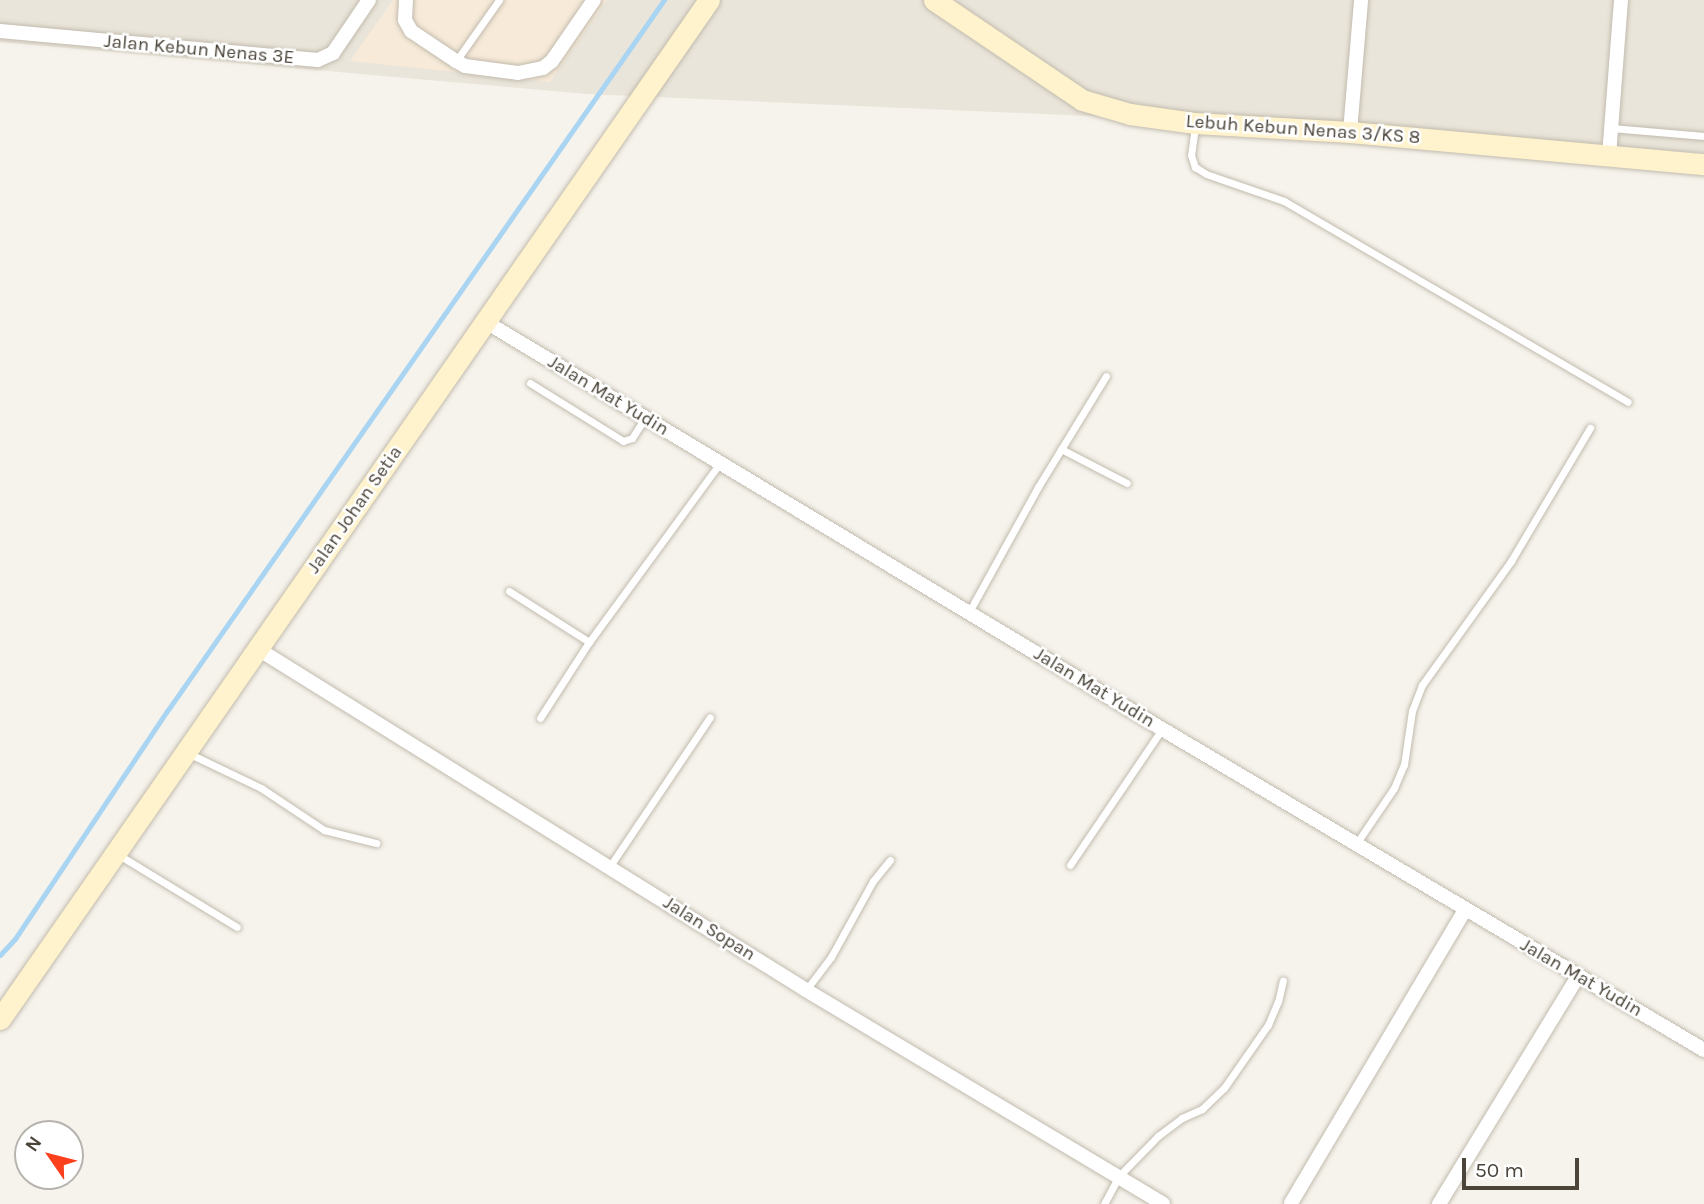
<!DOCTYPE html>
<html>
<head>
<meta charset="utf-8">
<style>
	body { margin:0 }
	#map { position:relative; width:1704px; height:1204px; overflow:hidden; background:#f6f3ec; font-family:Karla,sans-serif }
	div>[style] { position:absolute }
	.residential>* { inset:0; background:#eae5da }
	.commercial>* { inset:0; background:#f7ead8 }
	.stream>* { height:4.5px; margin:-2.25px; padding:0 2.25px; transform-origin:2.25px; border-radius:2.25px; background:#a9d4f2 }
	.roads { filter:drop-shadow(0 0 2px #c2bbae) drop-shadow(0 0 2px #c2bbae) }
	.lane>* { height:7px; margin:-3.5px; padding:0 3.5px; transform-origin:3.5px; border-radius:3.5px; background:#fff }
	.street>* { height:14px; margin:-7px; padding:0 7px; transform-origin:7px; border-radius:7px; background:#fff }
	.secondary>* { height:21px; margin:-10.5px; padding:0 10.5px; transform-origin:10.5px; border-radius:10.5px; background:#fff3cd }
	span { translate:-50% -50%; white-space:nowrap; text-align:center; line-height:1.15; -webkit-text-stroke:5px #fff; paint-order:stroke }
	.street-label { font-size:19px; color:#4b4439 }
	.north { position:absolute; left:14px; top:1120px; width:70px; height:70px; box-sizing:border-box; background:#fff; border:2px solid #b7b4b0; border-radius:50%; rotate:305deg; font-size:19px; font-weight:700; line-height:28px; text-align:center; color:#4b4439 }
	.north::after { content:''; display:block; margin:auto; width:24px; height:32px; background:#fc3f1d; clip-path:polygon(50% 0,100% 100%,50% 72%,0 100%) }
	.scale { position:absolute; left:1462px; top:1158px; width:117px; height:32px; box-sizing:border-box; border:4px solid #4b4439; border-top:0; padding-left:9px; font-size:21px; line-height:24px; white-space:nowrap; color:#4b4439; -webkit-text-stroke:5px #fff; paint-order:stroke }
</style>
</head>
<body>
<div id="map">
	<div class="residential">
		<div style="clip-path:polygon(0 0,1704px 0,1704px 153px,1428px 131px,587px 94px,0 42px)"></div>
	</div>
	<div class="commercial">
		<div style="clip-path:polygon(393px 0,607px 0,550px 82px,350px 61px)"></div>
	</div>
	<div class="stream">
		<div style="left:0;top:955px;width:22px;rotate:-47deg"></div>
		<div style="left:15px;top:939px;width:275px;rotate:-56.3deg"></div>
		<div style="left:168px;top:710px;width:866px;rotate:-55.06deg"></div>
	</div>
	<div class="roads">
		<div class="lane">
			<div style="left:456px;top:61px;width:75px;rotate:-54.8deg"></div>
			<div style="left:1195px;top:127px;width:28px;rotate:98deg"></div>
			<div style="left:1191px;top:155px;width:13px;rotate:72deg"></div>
			<div style="left:1195px;top:167px;width:13px;rotate:32deg"></div>
			<div style="left:1206px;top:174px;width:83px;rotate:19.1deg"></div>
			<div style="left:1284px;top:201px;width:398px;rotate:30.3deg"></div>
			<div style="left:1612px;top:128px;width:92px;rotate:5deg"></div>
			<div style="left:530px;top:383px;width:110px;rotate:31.9deg"></div>
			<div style="left:623px;top:441px;width:9px;rotate:-18deg"></div>
			<div style="left:632px;top:438px;width:24px;rotate:-57deg"></div>
			<div style="left:1061px;top:449px;width:74px;rotate:27.3deg"></div>
			<div style="left:509px;top:591px;width:95px;rotate:32.5deg"></div>
			<div style="left:969px;top:612px;width:143px;rotate:-61.1deg"></div>
			<div style="left:1038px;top:487px;width:130px;rotate:-58.5deg"></div>
			<div style="left:540px;top:718px;width:90px;rotate:-57.2deg"></div>
			<div style="left:589px;top:642px;width:222px;rotate:-53.8deg"></div>
			<div style="left:190px;top:754px;width:79px;rotate:25.6deg"></div>
			<div style="left:261px;top:788px;width:76px;rotate:33.7deg"></div>
			<div style="left:324px;top:830px;width:54px;rotate:14deg"></div>
			<div style="left:1356px;top:844px;width:68px;rotate:-55.8deg"></div>
			<div style="left:1394px;top:788px;width:25px;rotate:-67deg"></div>
			<div style="left:1404px;top:765px;width:55px;rotate:-81.6deg"></div>
			<div style="left:1412px;top:711px;width:28px;rotate:-69deg"></div>
			<div style="left:1422px;top:685px;width:153px;rotate:-54.3deg"></div>
			<div style="left:1511px;top:561px;width:155px;rotate:-59.3deg"></div>
			<div style="left:119px;top:855px;width:138px;rotate:31.4deg"></div>
			<div style="left:1070px;top:865px;width:164px;rotate:-55.9deg"></div>
			<div style="left:610px;top:866px;width:179px;rotate:-56.1deg"></div>
			<div style="left:806px;top:990px;width:41px;rotate:-52.9deg"></div>
			<div style="left:831px;top:957px;width:87px;rotate:-61.1deg"></div>
			<div style="left:873px;top:881px;width:27px;rotate:-51deg"></div>
			<div style="left:1104px;top:1204px;width:32px;rotate:-62deg"></div>
			<div style="left:1119px;top:1176px;width:56px;rotate:-45.7deg"></div>
			<div style="left:1158px;top:1136px;width:30px;rotate:-37deg"></div>
			<div style="left:1182px;top:1118px;width:22px;rotate:-24deg"></div>
			<div style="left:1202px;top:1109px;width:30px;rotate:-44deg"></div>
			<div style="left:1224px;top:1088px;width:77px;rotate:-55.1deg"></div>
			<div style="left:1268px;top:1025px;width:25px;rotate:-67deg"></div>
			<div style="left:1278px;top:1002px;width:22px;rotate:-77deg"></div>
		</div>
		<div class="street">
			<div style="left:406px;top:0;width:20px;rotate:93deg"></div>
			<div style="left:405px;top:20px;width:13px;rotate:61deg"></div>
			<div style="left:411px;top:31px;width:54px;rotate:33.7deg"></div>
			<div style="left:456px;top:61px;width:10px;rotate:29deg"></div>
			<div style="left:465px;top:66px;width:53px;rotate:7.5deg"></div>
			<div style="left:518px;top:73px;width:25px;rotate:-11deg"></div>
			<div style="left:543px;top:68px;width:11px;rotate:-38deg"></div>
			<div style="left:552px;top:61px;width:74px;rotate:-55.5deg"></div>
			<div style="left:0;top:31px;width:319px;rotate:5.2deg"></div>
			<div style="left:318px;top:60px;width:17px;rotate:-25deg"></div>
			<div style="left:333px;top:53px;width:64px;rotate:-55.8deg"></div>
			<div style="left:1350px;top:132px;width:132px;rotate:-85.2deg"></div>
			<div style="left:1609px;top:156px;width:156px;rotate:-85.6deg"></div>
			<div style="left:486px;top:322px;width:789px;rotate:31.05deg"></div>
			<div style="left:1162px;top:729px;width:630px;rotate:30.64deg"></div>
			<div style="left:258px;top:649px;width:645px;rotate:31.89deg"></div>
			<div style="left:806px;top:990px;width:416px;rotate:30.9deg"></div>
			<div style="left:1291px;top:1203px;width:341px;rotate:-59.3deg"></div>
			<div style="left:1439px;top:1204px;width:267px;rotate:-58.6deg"></div>
		</div>
		<div class="secondary">
			<div style="left:934px;top:0;width:179px;rotate:34deg"></div>
			<div style="left:1082px;top:100px;width:50px;rotate:16.3deg"></div>
			<div style="left:1130px;top:114px;width:66px;rotate:7.9deg"></div>
			<div style="left:1195px;top:123px;width:155px;rotate:3.3deg"></div>
			<div style="left:1350px;top:132px;width:355px;rotate:5.2deg"></div>
			<div style="left:0;top:1019px;width:1241px;rotate:-55.17deg"></div>
		</div>
	</div>
	<div class="street-label">
		<span style="left:199px;top:50px;rotate:5deg">Jalan Kebun Nenas 3E</span>
		<span style="left:1303px;top:130px;rotate:4deg">Lebuh Kebun Nenas 3/KS 8</span>
		<span style="left:608px;top:396px;rotate:31deg">Jalan Mat Yudin</span>
		<span style="left:355px;top:510px;rotate:-55deg">Jalan Johan Setia</span>
		<span style="left:1094px;top:688px;rotate:31deg">Jalan Mat Yudin</span>
		<span style="left:709px;top:929px;rotate:32deg">Jalan Sopan</span>
		<span style="left:1581px;top:978px;rotate:30deg">Jalan Mat Yudin</span>
	</div>
	<div class="north">N</div>
	<div class="scale">50 m</div>
</div>
</body>
</html>
